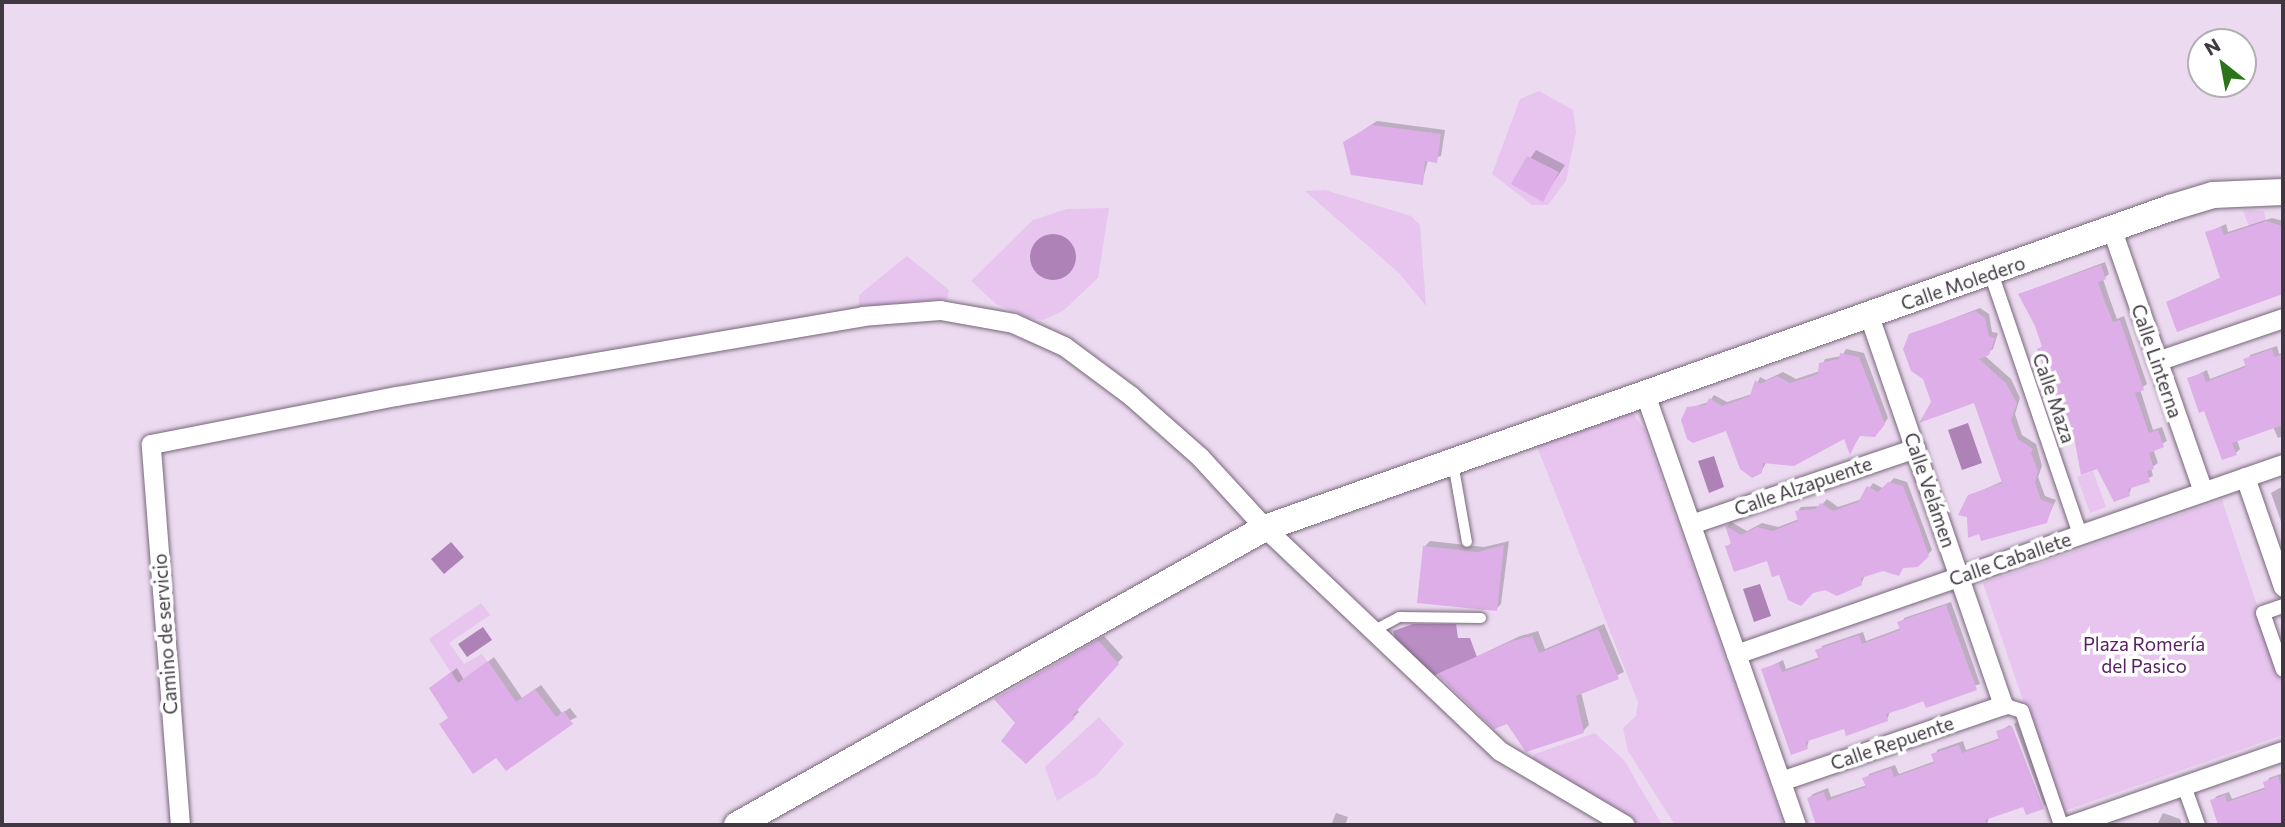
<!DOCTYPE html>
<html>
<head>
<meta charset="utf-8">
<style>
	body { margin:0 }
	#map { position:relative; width:2285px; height:827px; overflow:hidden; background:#ecdaf0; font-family:Commissioner,sans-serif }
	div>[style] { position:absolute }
	.green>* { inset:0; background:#e7c5ef }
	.forest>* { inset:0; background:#bb8dc5 }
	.water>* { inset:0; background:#ae81b7 }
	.round { border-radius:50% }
	.shadow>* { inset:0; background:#0003 }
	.building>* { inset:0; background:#ddaee7 }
	.roads { filter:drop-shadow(0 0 2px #77677a) drop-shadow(0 0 2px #77677a) }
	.service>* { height:10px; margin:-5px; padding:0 5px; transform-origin:5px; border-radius:5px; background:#fff }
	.pedestrian>* { height:14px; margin:-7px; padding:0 7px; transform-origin:7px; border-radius:7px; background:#fff }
	.minor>* { height:19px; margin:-9.5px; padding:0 9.5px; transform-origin:9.5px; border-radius:9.5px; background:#fff }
	.secondary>* { height:26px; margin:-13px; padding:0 13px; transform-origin:13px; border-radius:13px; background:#fff }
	span { translate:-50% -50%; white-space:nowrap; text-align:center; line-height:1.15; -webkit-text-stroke:7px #fff; paint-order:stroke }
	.street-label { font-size:19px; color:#3f3841 }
	.park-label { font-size:19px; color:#582164 }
	.frame { position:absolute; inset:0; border:4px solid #3f3841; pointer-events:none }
	.north { position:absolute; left:2187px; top:28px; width:70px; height:70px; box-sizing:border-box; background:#fff; border:2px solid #b2afb3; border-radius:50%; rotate:329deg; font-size:19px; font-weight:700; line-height:28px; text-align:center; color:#3f3841 }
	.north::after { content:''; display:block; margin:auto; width:24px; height:32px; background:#2b7419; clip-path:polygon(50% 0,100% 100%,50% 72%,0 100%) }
</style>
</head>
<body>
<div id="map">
	<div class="green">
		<div style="clip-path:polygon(1539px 91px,1573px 110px,1576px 132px,1566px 181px,1548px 205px,1532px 205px,1492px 174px,1520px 99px)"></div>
		<div style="clip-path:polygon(1325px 190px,1411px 216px,1420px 225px,1426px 306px,1399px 273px,1305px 191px)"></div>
		<div style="clip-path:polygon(1109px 208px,1098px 278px,1063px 311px,1043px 320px,1027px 317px,996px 304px,971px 281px,1033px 220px,1067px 209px)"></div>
		<div style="clip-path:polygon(2243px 210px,2264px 211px,2266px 221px,2249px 227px)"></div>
		<div style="clip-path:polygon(907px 256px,949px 290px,947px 299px,859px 308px,859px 295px)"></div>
		<div style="clip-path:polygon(1628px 406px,1645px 431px,1784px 825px,1675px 825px,1628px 751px,1623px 728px,1636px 716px,1638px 702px,1536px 444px)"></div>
		<div style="clip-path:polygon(2093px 471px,2106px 507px,2090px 513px,2077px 477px)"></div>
		<div style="clip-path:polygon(2222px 500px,2283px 683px,2283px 735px,2061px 812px,1983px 583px)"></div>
		<div style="clip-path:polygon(481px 603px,490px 615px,449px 643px,464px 664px,482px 654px,492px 668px,458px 683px,429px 639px)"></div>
		<div style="clip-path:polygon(1099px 717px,1124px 744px,1097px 775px,1057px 801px,1045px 767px)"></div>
		<div style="clip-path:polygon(1595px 733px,1624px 760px,1662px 825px,1639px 825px,1531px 761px,1535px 754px)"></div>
	</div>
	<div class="forest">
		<div style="clip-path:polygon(1413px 624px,1456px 624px,1458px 638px,1470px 638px,1477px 657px,1433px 676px,1395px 638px,1393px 631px)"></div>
	</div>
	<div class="water">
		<div class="round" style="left:1030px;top:234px;width:46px;height:46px"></div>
		<div style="clip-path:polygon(1968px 423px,1982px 463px,1962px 470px,1948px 430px)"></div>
		<div style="clip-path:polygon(1714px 456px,1724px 487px,1709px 493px,1698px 461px)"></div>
		<div style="clip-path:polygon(451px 542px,464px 557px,444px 574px,431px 559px)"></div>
		<div style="clip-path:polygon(1760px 584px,1771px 616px,1754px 622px,1743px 589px)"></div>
		<div style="clip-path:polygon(483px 627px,492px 640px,467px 657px,458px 644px)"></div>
	</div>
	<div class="shadow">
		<div style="clip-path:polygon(1377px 121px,1445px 130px,1441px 156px,1428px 160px,1422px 183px,1345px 142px)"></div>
		<div style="clip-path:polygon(1536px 150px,1565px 165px,1542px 200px,1513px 184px)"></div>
		<div style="clip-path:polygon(2272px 218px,2283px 221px,2283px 293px,2178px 330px,2168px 302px,2222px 277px,2207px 233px,2226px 224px,2228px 232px)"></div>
		<div style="clip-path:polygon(2105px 262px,2109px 274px,2103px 279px,2109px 297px,2117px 319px,2124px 316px,2147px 384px,2140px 389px,2146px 408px,2153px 430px,2162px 427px,2167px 441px,2153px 449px,2158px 463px,2151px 468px,2153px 476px,2132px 486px,2129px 494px,2098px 467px,2075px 437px,2039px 349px,2044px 345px,2037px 325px,2020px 294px)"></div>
		<div style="clip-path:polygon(1980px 308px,1989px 314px,1992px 332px,1998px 333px,1993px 349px,1984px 355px,2011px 379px,2020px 398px,2015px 414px,2022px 435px,2036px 444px,2042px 466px,2038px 477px,2045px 496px,2056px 500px,2046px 521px,1969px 496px,2003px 481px,1975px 401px,1933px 402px,1910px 335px)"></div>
		<div style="clip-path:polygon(2277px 346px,2279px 354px,2283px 352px,2283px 436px,2278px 438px,2273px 427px,2237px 440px,2240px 449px,2236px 453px,2189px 379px,2207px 370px,2210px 379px,2247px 365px,2250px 355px)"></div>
		<div style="clip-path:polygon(1846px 349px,1864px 353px,1888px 418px,1879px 431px,1861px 434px,1850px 452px,1845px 436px,1767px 461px,1761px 472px,1728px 429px,1689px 408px,1709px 402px,1714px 395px,1727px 402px,1752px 394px,1760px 377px,1766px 380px,1783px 372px,1796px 379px,1820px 371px,1825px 359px,1842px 356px)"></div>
		<div style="clip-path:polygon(1894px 478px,1907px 482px,1932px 550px,1918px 566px,1905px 566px,1898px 574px,1883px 569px,1865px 575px,1861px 584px,1813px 592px,1768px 559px,1727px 547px,1732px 542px,1727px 526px,1731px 522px,1747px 531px,1762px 523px,1778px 527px,1799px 519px,1797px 512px,1801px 507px,1821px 506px,1827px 499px,1838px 507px,1862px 499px,1873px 483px,1884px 489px)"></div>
		<div style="clip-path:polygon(2283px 486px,2283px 527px,2271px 493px)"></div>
		<div style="clip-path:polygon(1430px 541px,1484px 547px,1509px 541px,1501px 604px,1496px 609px,1425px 546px)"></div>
		<div style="clip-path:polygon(1951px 602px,1980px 684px,1890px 711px,1887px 720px,1845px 726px,1809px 739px,1807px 748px,1763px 670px,1783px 660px,1786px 669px,1820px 657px,1822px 646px,1863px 632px,1866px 641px,1901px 628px,1904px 618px)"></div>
		<div style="clip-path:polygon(1604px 624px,1624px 672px,1581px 692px,1589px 725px,1583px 731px,1508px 721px,1440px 674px,1520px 636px,1538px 631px,1545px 649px)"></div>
		<div style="clip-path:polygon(1104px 636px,1123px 657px,1076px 709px,1079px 712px,1026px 762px,1017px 723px,996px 699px)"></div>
		<div style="clip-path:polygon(494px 657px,522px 698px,541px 685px,562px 713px,570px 708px,577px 717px,497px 755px,450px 717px,437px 683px,457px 668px,464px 680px)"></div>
		<div style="clip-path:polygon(2017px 722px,2047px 803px,2044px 806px,2014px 724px)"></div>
		<div style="clip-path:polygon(2010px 725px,2041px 808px,2024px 804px,1989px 816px,1987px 825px,1818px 825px,1809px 798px,1813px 794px,1828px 788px,1831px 797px,1867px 785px,1869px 774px,1895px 765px,1899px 774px,1935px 761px,1937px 750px,1963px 741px,1966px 750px,2000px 738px,1998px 732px)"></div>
		<div style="clip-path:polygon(2283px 773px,2283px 825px,2220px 825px,2212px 801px,2217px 796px,2229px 792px,2232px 799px,2266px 787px,2269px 778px)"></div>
		<div style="clip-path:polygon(1336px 813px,1348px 817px,1345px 825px,1331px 825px)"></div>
		<div style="clip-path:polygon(2163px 813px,2180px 819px,2182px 825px,2157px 825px)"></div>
	</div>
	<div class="building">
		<div style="clip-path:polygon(1372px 125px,1441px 134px,1437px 163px,1425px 161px,1423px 185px,1351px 175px,1343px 142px)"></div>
		<div style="clip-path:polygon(1527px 156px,1559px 172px,1543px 202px,1511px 184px)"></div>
		<div style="clip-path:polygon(2266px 221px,2283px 226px,2283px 294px,2177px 332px,2166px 302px,2220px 278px,2205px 232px,2221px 227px,2224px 235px)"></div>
		<div style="clip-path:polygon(2101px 265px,2106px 279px,2098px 282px,2105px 302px,2113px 322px,2120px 320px,2144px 390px,2135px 393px,2149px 433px,2158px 430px,2164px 447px,2149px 453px,2154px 469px,2147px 471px,2150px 482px,2128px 489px,2130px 496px,2114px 502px,2097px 469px,2081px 475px,2074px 437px,2067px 417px,2062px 419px,2037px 349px,2042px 347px,2035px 326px,2018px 294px)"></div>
		<div style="clip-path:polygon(1975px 311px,1985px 318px,1989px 336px,1995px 338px,1989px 355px,1979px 359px,2006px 383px,2017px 403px,2011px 420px,2018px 439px,2033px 449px,2031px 453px,2038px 471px,2035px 482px,2041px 500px,2053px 504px,2047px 523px,1981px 541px,1979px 534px,1968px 538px,1967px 517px,1958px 515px,1968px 495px,2002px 483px,1974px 403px,1919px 423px,1931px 402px,1923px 379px,1911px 371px,1903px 349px,1909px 334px)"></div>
		<div style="clip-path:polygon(2272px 349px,2275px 357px,2283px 354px,2283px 425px,2232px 443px,2237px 455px,2222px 460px,2204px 411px,2199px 413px,2187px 378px,2203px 373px,2206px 382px,2246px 367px,2243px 359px)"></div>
		<div style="clip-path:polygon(1840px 353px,1859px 357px,1885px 424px,1875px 437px,1859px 436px,1850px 455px,1844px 439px,1794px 466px,1763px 463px,1762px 473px,1752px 478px,1740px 469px,1726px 431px,1693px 443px,1687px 439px,1681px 420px,1687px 407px,1706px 405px,1709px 398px,1722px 406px,1750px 396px,1755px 380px,1760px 384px,1777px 376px,1790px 383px,1818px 374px,1819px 363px,1839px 359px)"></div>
		<div style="clip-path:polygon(1888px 482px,1903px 486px,1919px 527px,1929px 556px,1918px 567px,1903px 568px,1899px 576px,1883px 571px,1861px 578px,1862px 585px,1837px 596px,1825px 590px,1813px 593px,1801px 606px,1788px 600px,1779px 575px,1772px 577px,1767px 561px,1734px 572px,1725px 546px,1731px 544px,1725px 525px,1741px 535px,1757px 527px,1772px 531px,1798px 521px,1795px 511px,1815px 509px,1821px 503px,1833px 511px,1858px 502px,1867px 486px,1878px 492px)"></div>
		<div style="clip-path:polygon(1504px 545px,1497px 611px,1417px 603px,1423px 546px,1478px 552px)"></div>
		<div style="clip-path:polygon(1946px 605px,1977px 690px,1926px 708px,1923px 701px,1905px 708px,1886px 714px,1888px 721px,1846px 736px,1844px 729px,1805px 742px,1808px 749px,1791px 755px,1761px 669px,1779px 663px,1782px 672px,1801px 666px,1819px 659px,1815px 650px,1859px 635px,1862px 644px,1900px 630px,1897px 622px)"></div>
		<div style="clip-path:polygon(1598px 629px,1619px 679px,1576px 696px,1584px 733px,1526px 752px,1507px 724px,1494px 729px,1437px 674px,1512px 641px,1532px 636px,1539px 653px)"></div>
		<div style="clip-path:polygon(1098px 640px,1119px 664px,1072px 716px,1075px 718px,1026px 764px,1001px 741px,1015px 723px,994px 699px)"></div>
		<div style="clip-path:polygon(488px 661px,516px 702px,535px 689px,556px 717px,564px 711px,573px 724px,506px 771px,496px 758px,473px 774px,439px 724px,448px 718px,429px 688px,451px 672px,458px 683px)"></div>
		<div style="clip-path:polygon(2012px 726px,2044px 809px,2026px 815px,2023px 807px,1985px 820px,1987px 825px,1816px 825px,1807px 798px,1824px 792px,1827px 801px,1845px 794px,1866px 787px,1862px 778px,1891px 768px,1894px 777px,1934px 763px,1931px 754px,1959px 745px,1962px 753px,1999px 740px,1996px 731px)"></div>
		<div style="clip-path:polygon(2278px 776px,2283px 792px,2283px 820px,2278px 825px,2218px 825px,2210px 800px,2225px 795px,2227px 802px,2265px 789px,2263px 782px)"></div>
	</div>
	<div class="roads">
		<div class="service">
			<div style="left:1453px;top:463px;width:80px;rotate:80deg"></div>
			<div style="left:1373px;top:631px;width:30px;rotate:-28deg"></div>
			<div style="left:1399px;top:617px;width:82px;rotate:0.7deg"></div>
		</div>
		<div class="pedestrian">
			<div style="left:1991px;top:273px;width:277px;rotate:71.2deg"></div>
			<div style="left:2283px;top:606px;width:21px;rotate:161deg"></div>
			<div style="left:2263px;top:613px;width:60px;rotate:70.7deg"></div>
			<div style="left:2003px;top:705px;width:20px;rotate:18deg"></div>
			<div style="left:2022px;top:711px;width:120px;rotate:71.1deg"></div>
			<div style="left:2184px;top:786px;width:41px;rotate:70.3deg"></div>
		</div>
		<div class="minor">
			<div style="left:2112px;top:230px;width:277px;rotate:70.8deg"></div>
			<div style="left:2157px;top:361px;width:133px;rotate:-18.8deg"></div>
			<div style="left:1644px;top:391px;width:460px;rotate:70.7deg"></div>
			<div style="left:2245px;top:477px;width:116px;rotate:70.9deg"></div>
			<div style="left:1691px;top:524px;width:237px;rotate:-18.7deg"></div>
			<div style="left:1736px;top:654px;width:579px;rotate:-19.15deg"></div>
			<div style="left:1781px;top:781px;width:235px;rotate:-18.9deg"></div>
			<div style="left:2003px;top:705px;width:412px;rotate:-109deg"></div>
			<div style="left:180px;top:825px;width:382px;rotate:-94.4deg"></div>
			<div style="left:151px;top:444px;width:250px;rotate:-11.1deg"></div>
			<div style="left:396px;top:396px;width:473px;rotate:-9.7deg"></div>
			<div style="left:862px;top:316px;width:78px;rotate:-4.4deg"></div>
			<div style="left:940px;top:310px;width:74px;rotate:10.1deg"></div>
			<div style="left:1013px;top:323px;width:56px;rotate:24.3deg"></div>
			<div style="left:1064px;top:346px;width:84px;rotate:36.7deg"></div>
			<div style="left:1131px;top:396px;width:92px;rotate:41.5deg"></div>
			<div style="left:1200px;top:457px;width:96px;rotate:47.5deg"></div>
			<div style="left:1265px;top:528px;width:324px;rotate:43.5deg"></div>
			<div style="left:1500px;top:751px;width:145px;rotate:30.6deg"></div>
			<div style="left:2070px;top:825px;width:225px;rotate:-19.2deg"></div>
		</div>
		<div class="secondary">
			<div style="left:737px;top:825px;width:606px;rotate:-29.36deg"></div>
			<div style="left:1265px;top:528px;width:960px;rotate:-19.47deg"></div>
			<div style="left:2170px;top:208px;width:45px;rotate:-16.8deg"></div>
			<div style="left:2213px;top:195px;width:70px;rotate:-2.5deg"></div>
		</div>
	</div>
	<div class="street-label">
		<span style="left:1963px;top:283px;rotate:-19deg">Calle Moledero</span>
		<span style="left:2157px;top:361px;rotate:71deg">Calle Linterna</span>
		<span style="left:2054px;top:398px;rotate:71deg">Calle Maza</span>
		<span style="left:1803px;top:486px;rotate:-19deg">Calle Alzapuente</span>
		<span style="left:1930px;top:490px;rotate:71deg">Calle Velámen</span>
		<span style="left:2010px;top:559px;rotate:-19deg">Calle Caballete</span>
		<span style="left:165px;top:634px;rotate:-94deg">Camino de servicio</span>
		<span style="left:1892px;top:743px;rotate:-19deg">Calle Repuente</span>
	</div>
	<div class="park-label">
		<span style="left:2144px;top:655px">Plaza Romería<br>del Pasico</span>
	</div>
	<div class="frame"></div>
	<div class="north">N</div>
</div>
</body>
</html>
